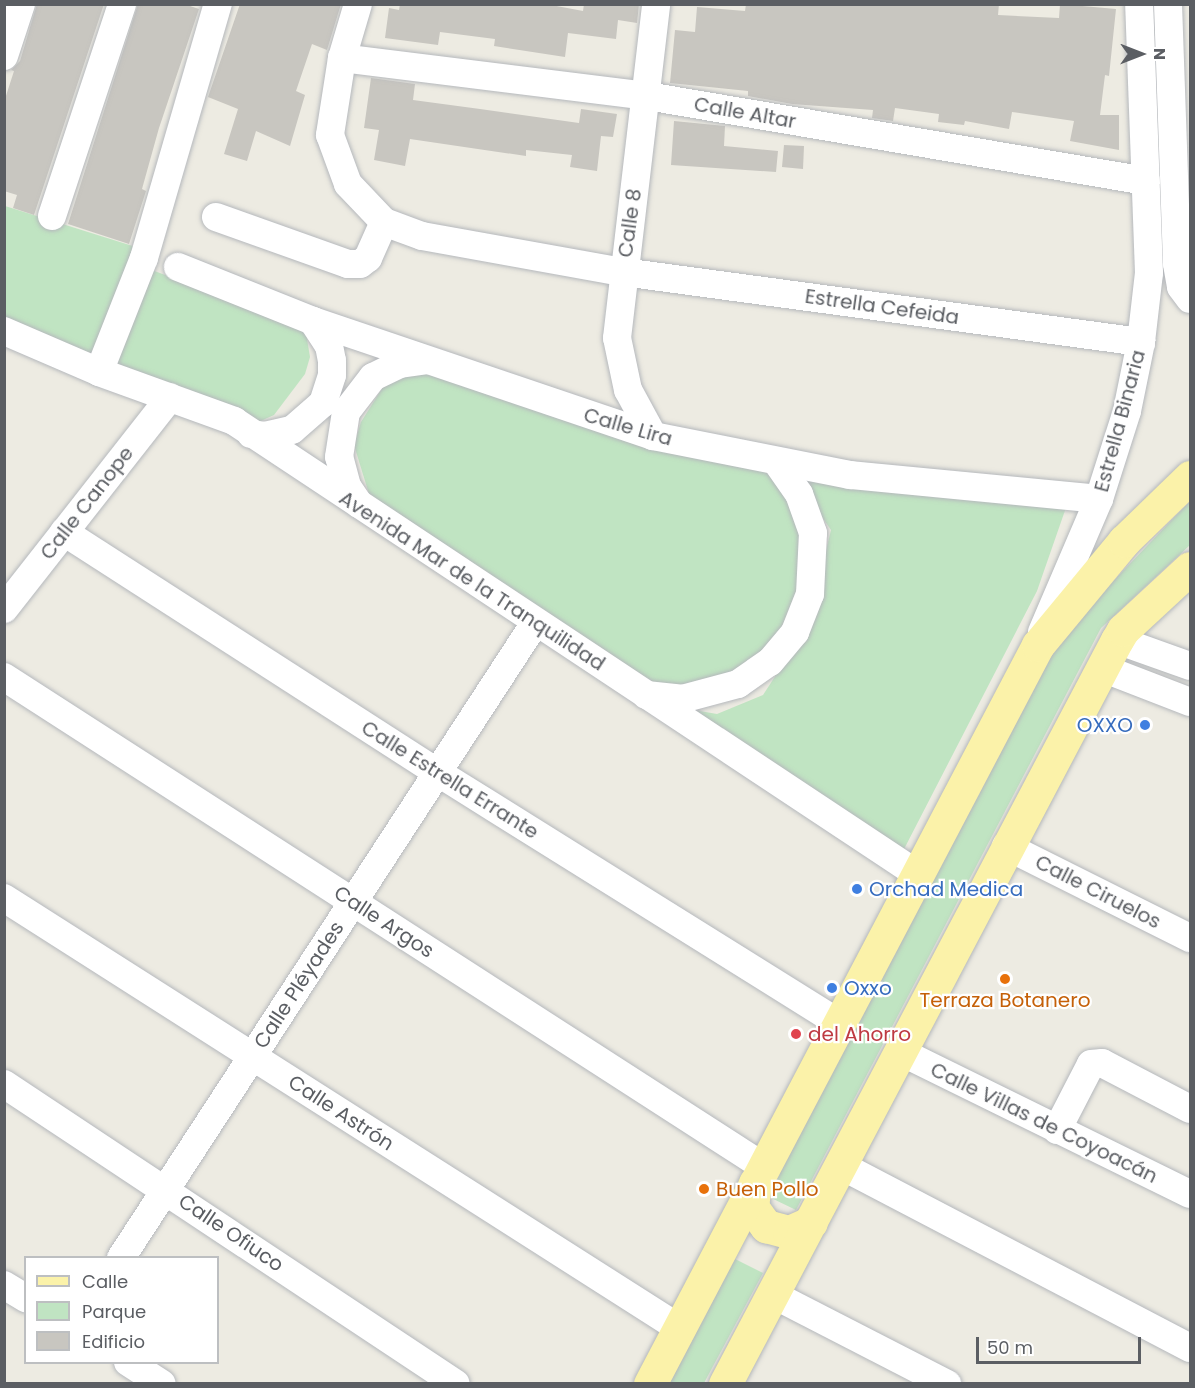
<!DOCTYPE html>
<html>
<head>
<meta charset="utf-8">
<style>
	body { margin:0 }
	#map { position:relative; width:1195px; height:1388px; overflow:hidden; background:#edebe2; font-family:Poppins,sans-serif }
	div>[style] { position:absolute }
	.green>* { inset:0; background:#c0e4c2 }
	.building>* { inset:0; background:#c8c6c0 }
	.roads { filter:drop-shadow(0 0 2px #b5b8bc) drop-shadow(0 0 2px #b5b8bc) }
	.minor>* { height:28px; margin:-14px; padding:0 14px; transform-origin:14px; border-radius:14px; background:#fff }
	.major>* { height:33px; margin:-16.5px; padding:0 16.5px; transform-origin:16.5px; border-radius:16.5px; background:#fbf2a9 }
	.dots>* { width:16px; height:16px; translate:-50% -50%; box-sizing:border-box; border:3px solid #fff; border-radius:50% }
	span { translate:-50% -50%; white-space:nowrap; text-align:center; line-height:1.15; -webkit-text-stroke:4.5px #fff; paint-order:stroke }
	.street-label { font-size:20px; color:#5b5e63 }
	.shop-label { font-size:20px; color:#366cbe }
	.right { translate:-100% -50%; text-align:right }
	.left { translate:0 -50%; text-align:left }
	.food-label { font-size:20px; color:#c56008 }
	.health-label { font-size:20px; color:#be3a42 }
	.frame { position:absolute; inset:0; border:6px solid #5b5e63; pointer-events:none }
	.legend { position:absolute; left:24px; top:1256px; width:195px; height:108px; box-sizing:border-box; background:#fff; border:2px solid #bdbfc1; margin:0; padding:8px 10px; list-style:none; font-size:18px; color:#5b5e63 }
	.legend li { display:flex; align-items:center; gap:12px; height:30px }
	.legend b { width:30px; border:2px solid #bdbfc1 }
	.north { position:absolute; left:1111px; top:24px; width:60px; height:60px; -webkit-text-stroke:4px #fff; paint-order:stroke; rotate:90deg; font-size:16px; font-weight:700; line-height:24px; text-align:center; color:#5b5e63 }
	.north::after { content:''; display:block; margin:auto; width:21px; height:27px; background:#5b5e63; clip-path:polygon(50% 0,100% 100%,50% 72%,0 100%) }
	.scale { position:absolute; left:976px; top:1337px; width:165px; height:27px; box-sizing:border-box; border:3px solid #5b5e63; border-top:0; padding-left:8px; font-size:18px; line-height:21px; white-space:nowrap; color:#5b5e63; -webkit-text-stroke:4px #fff; paint-order:stroke }
</style>
</head>
<body>
<div id="map">
	<div class="green">
		<div style="clip-path:polygon(5px 206px,139px 248px,94px 361px,5px 322px)"></div>
		<div style="clip-path:polygon(149px 269px,305px 327px,310px 357px,305px 374px,274px 415px,252px 425px,109px 367px)"></div>
		<div style="clip-path:polygon(427px 368px,774px 473px,809px 536px,809px 559px,762px 676px,644px 689px,373px 507px,354px 445px,361px 422px,388px 379px)"></div>
		<div style="clip-path:polygon(792px 473px,1069px 499px,1037px 591px,901px 855px,671px 706px,717px 714px,763px 695px,789px 655px,812px 607px,831px 530px)"></div>
		<div style="clip-path:polygon(1190px 501px,1190px 545px,1101px 628px,796px 1210px,767px 1196px,1055px 642px)"></div>
		<div style="clip-path:polygon(735px 1259px,763px 1273px,704px 1383px,669px 1383px)"></div>
	</div>
	<div class="building">
		<div style="clip-path:polygon(37px 4px,104px 4px,34px 215px,13px 208px,17px 195px,4px 191px,4px 102px,14px 71px,11px 70px,20px 61px)"></div>
		<div style="clip-path:polygon(138px 4px,184px 4px,199px 9px,159px 128px,142px 189px,146px 191px,129px 244px,68px 224px)"></div>
		<div style="clip-path:polygon(240px 4px,341px 4px,327px 50px,312px 44px,296px 91px,305px 95px,290px 146px,256px 131px,247px 161px,224px 154px,238px 109px,208px 97px)"></div>
		<div style="clip-path:polygon(400px 4px,546px 4px,583px 11px,584px 4px,639px 4px,637px 23px,618px 20px,616px 39px,568px 33px,565px 57px,494px 46px,495px 39px,440px 32px,438px 45px,385px 38px,389px 8px,399px 10px)"></div>
		<div style="clip-path:polygon(746px 4px,999px 4px,998px 15px,1059px 18px,1060px 4px,1116px 9px,1109px 76px,1105px 75px,1100px 115px,1119px 115px,1119px 150px,1070px 141px,1074px 121px,1012px 112px,1009px 129px,965px 121px,964px 125px,938px 122px,939px 114px,895px 108px,893px 121px,872px 118px,873px 110px,792px 104px,748px 96px,748px 91px,670px 83px,675px 30px,695px 32px,697px 7px,745px 11px)"></div>
		<div style="clip-path:polygon(371px 78px,415px 84px,413px 100px,480px 109px,579px 123px,581px 109px,617px 114px,613px 137px,601px 136px,597px 171px,570px 167px,572px 155px,526px 150px,526px 156px,410px 139px,405px 166px,374px 160px,379px 130px,364px 128px)"></div>
		<div style="clip-path:polygon(674px 121px,725px 126px,724px 146px,778px 151px,776px 172px,671px 165px)"></div>
		<div style="clip-path:polygon(784px 145px,804px 146px,803px 169px,782px 167px)"></div>
	</div>
	<div class="roads">
		<div class="minor">
			<div style="left:358px;top:4px;width:56px;rotate:106.5deg"></div>
			<div style="left:342px;top:58px;width:78px;rotate:98.9deg"></div>
			<div style="left:330px;top:135px;width:52px;rotate:69.8deg"></div>
			<div style="left:348px;top:184px;width:52px;rotate:46.5deg"></div>
			<div style="left:384px;top:222px;width:40px;rotate:20.2deg"></div>
			<div style="left:422px;top:236px;width:204px;rotate:10.2deg"></div>
			<div style="left:623px;top:272px;width:523px;rotate:7.7deg"></div>
			<div style="left:1168px;top:4px;width:260px;rotate:88deg"></div>
			<div style="left:1177px;top:264px;width:23px;rotate:80deg"></div>
			<div style="left:1181px;top:287px;width:15px;rotate:53deg"></div>
			<div style="left:4px;top:56px;width:55px;rotate:-71.9deg"></div>
			<div style="left:342px;top:58px;width:307px;rotate:7.1deg"></div>
			<div style="left:647px;top:96px;width:506px;rotate:9.67deg"></div>
			<div style="left:52px;top:216px;width:223px;rotate:-71.7deg"></div>
			<div style="left:216px;top:217px;width:140px;rotate:19.6deg"></div>
			<div style="left:348px;top:264px;width:12px"></div>
			<div style="left:360px;top:264px;width:10px;rotate:-37deg"></div>
			<div style="left:368px;top:258px;width:39px;rotate:-66deg"></div>
			<div style="left:178px;top:267px;width:145px;rotate:21.8deg"></div>
			<div style="left:313px;top:321px;width:359px;rotate:18.7deg"></div>
			<div style="left:653px;top:436px;width:201px;rotate:11.2deg"></div>
			<div style="left:850px;top:475px;width:250px;rotate:5.5deg"></div>
			<div style="left:4px;top:331px;width:103px;rotate:23.3deg"></div>
			<div style="left:99px;top:372px;width:144px;rotate:19.9deg"></div>
			<div style="left:234px;top:421px;width:820px;rotate:33.55deg"></div>
			<div style="left:99px;top:372px;width:123px;rotate:-68.5deg"></div>
			<div style="left:144px;top:258px;width:265px;rotate:-73.8deg"></div>
			<div style="left:251px;top:434px;width:14px;rotate:8deg"></div>
			<div style="left:265px;top:436px;width:28px;rotate:-13deg"></div>
			<div style="left:292px;top:430px;width:41px;rotate:-41.1deg"></div>
			<div style="left:323px;top:403px;width:29px;rotate:-72deg"></div>
			<div style="left:332px;top:375px;width:14px;rotate:-90deg"></div>
			<div style="left:332px;top:361px;width:15px;rotate:-101deg"></div>
			<div style="left:329px;top:346px;width:30px;rotate:-123deg"></div>
			<div style="left:653px;top:436px;width:52px;rotate:-118.5deg"></div>
			<div style="left:628px;top:390px;width:53px;rotate:-101.9deg"></div>
			<div style="left:617px;top:338px;width:336px;rotate:-83.3deg"></div>
			<div style="left:359px;top:504px;width:22px;rotate:-124deg"></div>
			<div style="left:347px;top:486px;width:30px;rotate:-105deg"></div>
			<div style="left:339px;top:457px;width:46px;rotate:-81.2deg"></div>
			<div style="left:346px;top:412px;width:44px;rotate:-52.4deg"></div>
			<div style="left:373px;top:377px;width:30px;rotate:-26deg"></div>
			<div style="left:400px;top:364px;width:27px;rotate:-8deg"></div>
			<div style="left:64px;top:532px;width:444px;rotate:32.8deg"></div>
			<div style="left:437px;top:772px;width:474px;rotate:32deg"></div>
			<div style="left:4px;top:609px;width:269px;rotate:-51.9deg"></div>
			<div style="left:1042px;top:632px;width:145px;rotate:-66.8deg"></div>
			<div style="left:1099px;top:499px;width:92px;rotate:-72.3deg"></div>
			<div style="left:1127px;top:411px;width:70px;rotate:-78.5deg"></div>
			<div style="left:1141px;top:342px;width:69px;rotate:-83.4deg"></div>
			<div style="left:1149px;top:273px;width:269px;rotate:-92.1deg"></div>
			<div style="left:1117px;top:640px;width:77px;rotate:19.6deg"></div>
			<div style="left:1102px;top:668px;width:94px;rotate:21.1deg"></div>
			<div style="left:4px;top:677px;width:904px;rotate:32.81deg"></div>
			<div style="left:646px;top:695px;width:36px;rotate:6deg"></div>
			<div style="left:682px;top:699px;width:58px;rotate:-15deg"></div>
			<div style="left:738px;top:684px;width:39px;rotate:-35deg"></div>
			<div style="left:770px;top:662px;width:39px;rotate:-50deg"></div>
			<div style="left:795px;top:632px;width:41px;rotate:-68.5deg"></div>
			<div style="left:810px;top:594px;width:61px;rotate:-87.2deg"></div>
			<div style="left:813px;top:533px;width:41px;rotate:-109.7deg"></div>
			<div style="left:799px;top:494px;width:40px;rotate:-124.9deg"></div>
			<div style="left:1006px;top:846px;width:206px;rotate:26.6deg"></div>
			<div style="left:4px;top:898px;width:800px;rotate:32.5deg"></div>
			<div style="left:899px;top:1051px;width:324px;rotate:26.2deg"></div>
			<div style="left:4px;top:1084px;width:542px;rotate:33.57deg"></div>
			<div style="left:1057px;top:1130px;width:74px;rotate:-62.7deg"></div>
			<div style="left:1091px;top:1064px;width:11px;rotate:-5deg"></div>
			<div style="left:1102px;top:1063px;width:99px;rotate:27.6deg"></div>
			<div style="left:840px;top:1165px;width:395px;rotate:27.6deg"></div>
			<div style="left:121px;top:1258px;width:758px;rotate:-56.9deg"></div>
			<div style="left:4px;top:1285px;width:26px;rotate:31deg"></div>
			<div style="left:772px;top:1294px;width:197px;rotate:27.2deg"></div>
			<div style="left:128px;top:1362px;width:40px;rotate:32.9deg"></div>
		</div>
		<div class="major">
			<div style="left:755px;top:1183px;width:24px;rotate:97deg"></div>
			<div style="left:752px;top:1207px;width:24px;rotate:54deg"></div>
			<div style="left:766px;top:1226px;width:24px;rotate:15deg"></div>
			<div style="left:789px;top:1232px;width:24px;rotate:-24deg"></div>
			<div style="left:650px;top:1384px;width:835px;rotate:-62.3deg"></div>
			<div style="left:1038px;top:645px;width:135px;rotate:-50.4deg"></div>
			<div style="left:1124px;top:541px;width:92px;rotate:-44.1deg"></div>
			<div style="left:725px;top:1384px;width:841px;rotate:-62.22deg"></div>
			<div style="left:1117px;top:640px;width:12px;rotate:-59deg"></div>
			<div style="left:1123px;top:630px;width:91px;rotate:-42.8deg"></div>
		</div>
	</div>
	<div class="dots">
		<div style="left:1145px;top:725px;background:#3f7fe0"></div>
		<div style="left:857px;top:889px;background:#3f7fe0"></div>
		<div style="left:1005px;top:979px;background:#e8710a"></div>
		<div style="left:832px;top:988px;background:#3f7fe0"></div>
		<div style="left:796px;top:1034px;background:#e0444e"></div>
		<div style="left:704px;top:1189px;background:#e8710a"></div>
	</div>
	<div class="street-label">
		<span style="left:745px;top:113px;rotate:10deg">Calle Altar</span>
		<span style="left:630px;top:223px;rotate:-82deg">Calle 8</span>
		<span style="left:882px;top:307px;rotate:8deg">Estrella Cefeida</span>
		<span style="left:1120px;top:421px;rotate:-75deg">Estrella Binaria</span>
		<span style="left:628px;top:427px;rotate:16deg">Calle Lira</span>
		<span style="left:87px;top:503px;rotate:-52deg">Calle Canope</span>
		<span style="left:472px;top:581px;rotate:33deg">Avenida Mar de la Tranquilidad</span>
		<span style="left:450px;top:780px;rotate:32deg">Calle Estrella Errante</span>
		<span style="left:1098px;top:892px;rotate:27deg">Calle Ciruelos</span>
		<span style="left:384px;top:922px;rotate:33deg">Calle Argos</span>
		<span style="left:299px;top:985px;rotate:-57deg">Calle Pléyades</span>
		<span style="left:341px;top:1113px;rotate:33deg">Calle Astrón</span>
		<span style="left:1044px;top:1123px;rotate:26deg">Calle Villas de Coyoacán</span>
		<span style="left:231px;top:1233px;rotate:34deg">Calle Ofiuco</span>
	</div>
	<div class="shop-label">
		<span class="right" style="left:1133px;top:725px">OXXO</span>
		<span class="left" style="left:869px;top:889px">Orchad Medica</span>
		<span class="left" style="left:844px;top:988px">Oxxo</span>
	</div>
	<div class="food-label">
		<span style="left:1005px;top:1000px">Terraza Botanero</span>
		<span class="left" style="left:716px;top:1189px">Buen Pollo</span>
	</div>
	<div class="health-label">
		<span class="left" style="left:808px;top:1034px">del Ahorro</span>
	</div>
	<div class="frame"></div>
	<ul class="legend">
	<li><b style="height:8px;background:#fbf2a9"></b>Calle</li>
	<li><b style="height:16px;background:#c0e4c2"></b>Parque</li>
	<li><b style="height:16px;background:#c8c6c0"></b>Edificio</li>
	</ul>
	<div class="north">N</div>
	<div class="scale">50 m</div>
</div>
</body>
</html>
